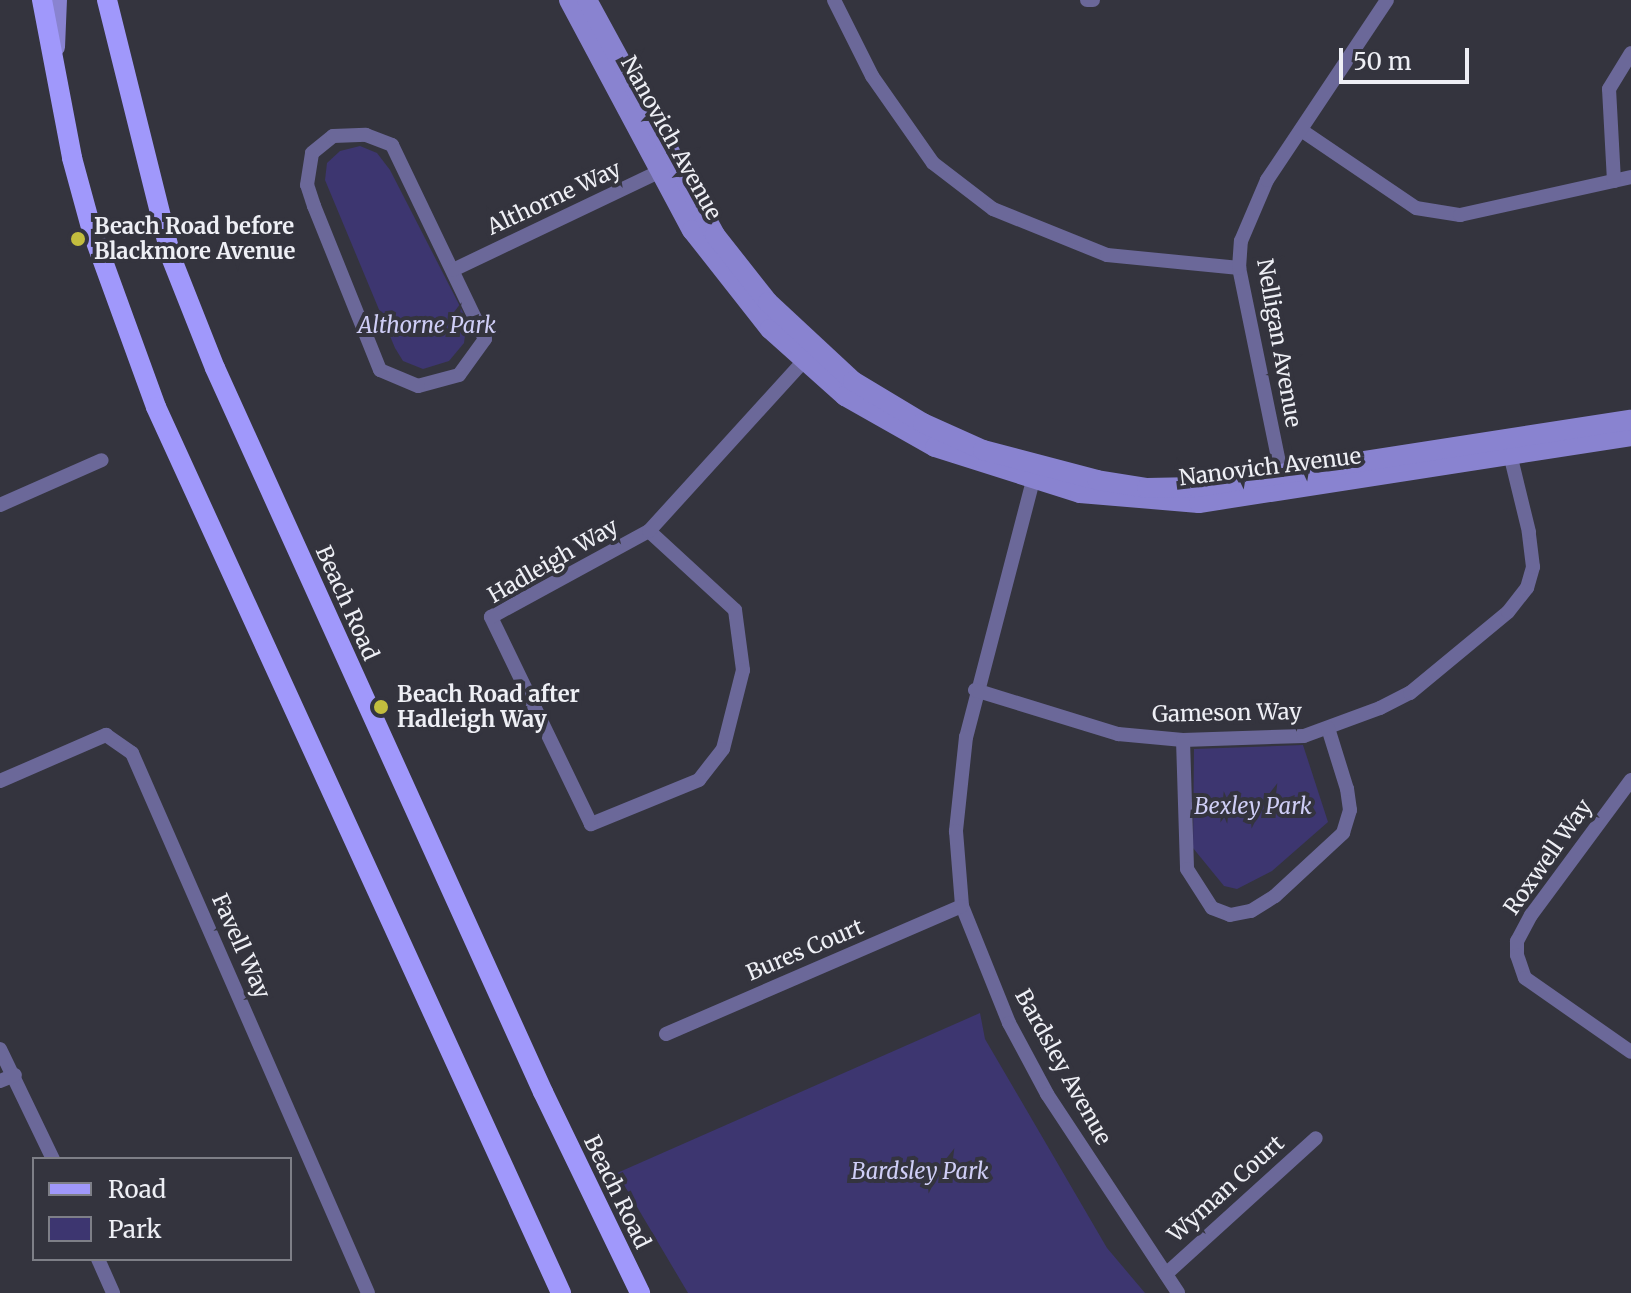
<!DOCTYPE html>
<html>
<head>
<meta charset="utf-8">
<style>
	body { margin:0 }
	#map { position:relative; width:1631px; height:1293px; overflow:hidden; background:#34343e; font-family:Merriweather,serif }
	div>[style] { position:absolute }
	.green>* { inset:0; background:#3d3670 }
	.street>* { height:14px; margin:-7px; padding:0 7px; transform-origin:7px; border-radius:7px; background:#6b6899 }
	.secondary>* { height:20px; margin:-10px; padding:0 10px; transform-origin:10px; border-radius:10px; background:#8983d0 }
	.primary>* { height:20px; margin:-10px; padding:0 10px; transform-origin:10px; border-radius:10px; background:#a098fb }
	.dots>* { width:22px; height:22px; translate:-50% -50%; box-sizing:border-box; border:4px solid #34343e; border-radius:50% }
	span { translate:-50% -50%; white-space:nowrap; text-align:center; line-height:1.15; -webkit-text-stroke:8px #34343e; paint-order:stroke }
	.street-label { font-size:22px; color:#eeeff5 }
	.poi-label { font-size:22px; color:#eeeff5; font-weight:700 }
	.left { translate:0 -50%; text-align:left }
	.park-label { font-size:22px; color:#cfcef6; font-style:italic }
	.legend { position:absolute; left:32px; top:1157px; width:260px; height:104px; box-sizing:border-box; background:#34343e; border:2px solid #7e7f87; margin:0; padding:10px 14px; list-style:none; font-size:24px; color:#eeeff5 }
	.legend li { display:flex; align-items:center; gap:16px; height:40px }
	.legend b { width:40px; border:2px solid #7e7f87 }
	.scale { position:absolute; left:1339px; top:48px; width:130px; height:36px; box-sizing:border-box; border:4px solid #eeeff5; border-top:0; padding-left:10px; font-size:24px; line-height:28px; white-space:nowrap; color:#eeeff5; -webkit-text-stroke:6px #34343e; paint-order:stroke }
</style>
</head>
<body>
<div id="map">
	<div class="green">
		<div style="clip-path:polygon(360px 146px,377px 153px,390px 170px,467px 320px,464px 343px,449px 361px,423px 369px,403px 361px,395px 348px,325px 180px,327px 163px,340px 151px)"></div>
		<div style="clip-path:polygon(1303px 745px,1328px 822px,1272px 871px,1237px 889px,1224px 886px,1193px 848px,1194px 749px)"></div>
		<div style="clip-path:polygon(980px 1013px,985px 1039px,1107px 1248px,1145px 1293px,688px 1293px,617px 1173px)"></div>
	</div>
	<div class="street">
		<div style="left:834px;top:0;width:85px;rotate:63.4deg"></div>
		<div style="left:872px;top:76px;width:106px;rotate:55deg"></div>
		<div style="left:933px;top:163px;width:76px;rotate:37.5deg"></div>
		<div style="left:993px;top:209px;width:123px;rotate:22deg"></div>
		<div style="left:1107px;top:255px;width:133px;rotate:5.6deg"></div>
		<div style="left:1087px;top:0;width:6px"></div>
		<div style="left:1301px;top:130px;width:139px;rotate:34.1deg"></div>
		<div style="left:1416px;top:208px;width:45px;rotate:9deg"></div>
		<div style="left:1460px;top:215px;width:175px;rotate:-12.5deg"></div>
		<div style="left:366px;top:135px;width:28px;rotate:21deg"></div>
		<div style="left:392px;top:145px;width:215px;rotate:64.4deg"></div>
		<div style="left:485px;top:339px;width:44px;rotate:125.8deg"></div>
		<div style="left:459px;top:375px;width:42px;rotate:165deg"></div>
		<div style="left:418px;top:386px;width:41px;rotate:-157.2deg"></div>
		<div style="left:380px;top:370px;width:177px;rotate:-111.9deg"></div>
		<div style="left:314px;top:206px;width:22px;rotate:-108deg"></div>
		<div style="left:307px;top:185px;width:32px;rotate:-81deg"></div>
		<div style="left:312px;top:153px;width:27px;rotate:-39deg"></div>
		<div style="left:333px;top:136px;width:33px;rotate:-2deg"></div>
		<div style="left:1614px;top:181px;width:92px;rotate:-93.1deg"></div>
		<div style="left:1609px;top:89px;width:42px;rotate:-58.6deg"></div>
		<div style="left:453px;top:270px;width:239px;rotate:-25.5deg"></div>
		<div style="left:1036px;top:469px;width:277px;rotate:104.6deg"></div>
		<div style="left:966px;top:737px;width:95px;rotate:96.1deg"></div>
		<div style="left:956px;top:831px;width:75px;rotate:85.4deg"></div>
		<div style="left:962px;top:906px;width:126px;rotate:68.1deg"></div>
		<div style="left:1009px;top:1023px;width:81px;rotate:61.8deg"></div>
		<div style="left:1047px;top:1094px;width:238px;rotate:56.6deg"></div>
		<div style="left:1283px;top:482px;width:218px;rotate:-101.6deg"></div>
		<div style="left:1239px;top:268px;width:27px;rotate:-86deg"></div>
		<div style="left:1241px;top:241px;width:66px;rotate:-66.9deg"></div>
		<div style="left:1267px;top:180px;width:216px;rotate:-56.3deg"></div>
		<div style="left:0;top:505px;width:111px;rotate:-23.8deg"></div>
		<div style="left:649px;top:531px;width:117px;rotate:42.6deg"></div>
		<div style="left:735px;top:610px;width:61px;rotate:82.4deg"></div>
		<div style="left:743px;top:670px;width:81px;rotate:104.2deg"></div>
		<div style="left:723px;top:749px;width:39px;rotate:128deg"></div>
		<div style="left:699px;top:780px;width:117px;rotate:157.8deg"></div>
		<div style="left:591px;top:824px;width:230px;rotate:-115.8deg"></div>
		<div style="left:491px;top:617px;width:180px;rotate:-28.6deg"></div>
		<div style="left:649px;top:531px;width:239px;rotate:-47.7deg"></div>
		<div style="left:975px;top:690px;width:150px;rotate:17.1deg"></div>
		<div style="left:1118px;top:734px;width:65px;rotate:5.3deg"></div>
		<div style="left:1183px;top:740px;width:121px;rotate:-1.9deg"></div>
		<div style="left:1304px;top:736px;width:81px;rotate:-20.2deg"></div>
		<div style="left:1380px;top:708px;width:34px;rotate:-27deg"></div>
		<div style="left:1410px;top:693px;width:127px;rotate:-39.6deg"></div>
		<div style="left:1508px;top:612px;width:31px;rotate:-52deg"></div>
		<div style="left:1527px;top:588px;width:22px;rotate:-74deg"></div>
		<div style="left:1533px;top:567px;width:35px;rotate:-97deg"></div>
		<div style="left:1529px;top:532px;width:89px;rotate:-103.7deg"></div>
		<div style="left:1183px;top:740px;width:129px;rotate:88.2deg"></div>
		<div style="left:1187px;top:869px;width:46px;rotate:57.3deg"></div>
		<div style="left:1212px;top:908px;width:19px;rotate:21deg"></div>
		<div style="left:1230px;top:915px;width:21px;rotate:-11deg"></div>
		<div style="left:1251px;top:911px;width:28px;rotate:-32deg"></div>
		<div style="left:1275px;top:896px;width:93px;rotate:-42.8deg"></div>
		<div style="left:1343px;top:833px;width:24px;rotate:-73deg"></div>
		<div style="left:1350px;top:810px;width:21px;rotate:-98deg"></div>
		<div style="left:1347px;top:789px;width:64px;rotate:-107.3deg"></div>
		<div style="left:1631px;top:780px;width:168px;rotate:126.5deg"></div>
		<div style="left:1531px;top:915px;width:30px;rotate:118deg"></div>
		<div style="left:1517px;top:941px;width:14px;rotate:90deg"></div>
		<div style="left:1517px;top:955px;width:24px;rotate:71deg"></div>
		<div style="left:1525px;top:978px;width:129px;rotate:34.9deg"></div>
		<div style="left:0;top:781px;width:116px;rotate:-23.5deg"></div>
		<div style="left:106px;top:735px;width:32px;rotate:35deg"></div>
		<div style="left:132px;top:753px;width:589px;rotate:66.39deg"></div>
		<div style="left:666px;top:1034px;width:322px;rotate:-23.4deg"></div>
		<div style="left:0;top:1049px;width:122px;rotate:64.3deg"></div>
		<div style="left:0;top:1081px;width:16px;rotate:-22deg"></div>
		<div style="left:98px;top:1259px;width:37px;rotate:66deg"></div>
		<div style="left:1166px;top:1274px;width:202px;rotate:-42.2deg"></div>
	</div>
	<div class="secondary">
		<div style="left:569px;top:0;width:261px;rotate:61.9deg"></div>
		<div style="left:692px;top:230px;width:126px;rotate:51.8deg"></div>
		<div style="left:770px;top:329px;width:101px;rotate:41.8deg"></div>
		<div style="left:845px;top:396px;width:103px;rotate:29.5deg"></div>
		<div style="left:935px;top:447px;width:152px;rotate:17.6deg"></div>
		<div style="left:1080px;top:493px;width:119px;rotate:4.8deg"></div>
		<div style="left:1199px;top:503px;width:437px;rotate:-8.8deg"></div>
		<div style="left:587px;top:0;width:268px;rotate:61.4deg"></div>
		<div style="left:715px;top:235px;width:85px;rotate:51.7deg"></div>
		<div style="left:768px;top:302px;width:116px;rotate:42.9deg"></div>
		<div style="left:853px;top:381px;width:82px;rotate:31deg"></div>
		<div style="left:923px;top:423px;width:66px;rotate:24.2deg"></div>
		<div style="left:983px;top:450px;width:118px;rotate:14.7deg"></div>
		<div style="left:1097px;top:480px;width:51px;rotate:9.1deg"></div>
		<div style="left:1147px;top:488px;width:49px;rotate:-1.2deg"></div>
		<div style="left:1196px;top:487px;width:440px;rotate:-8.8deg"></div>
		<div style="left:55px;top:47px;width:47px;rotate:-87.6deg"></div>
	</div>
	<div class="primary">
		<div style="left:42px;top:0;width:161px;rotate:79.2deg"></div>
		<div style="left:72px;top:158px;width:76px;rotate:74.7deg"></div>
		<div style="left:92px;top:231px;width:187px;rotate:70deg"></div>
		<div style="left:156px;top:407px;width:974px;rotate:65.43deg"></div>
		<div style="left:107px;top:0;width:265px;rotate:76deg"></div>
		<div style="left:171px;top:257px;width:119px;rotate:68.4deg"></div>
		<div style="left:215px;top:368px;width:795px;rotate:65.63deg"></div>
		<div style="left:543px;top:1092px;width:223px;rotate:64.2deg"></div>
	</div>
	<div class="dots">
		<div style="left:78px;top:239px;background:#c3bd3e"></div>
		<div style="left:381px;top:707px;background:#c3bd3e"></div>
	</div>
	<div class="street-label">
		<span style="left:671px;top:138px;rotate:61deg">Nanovich Avenue</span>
		<span style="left:554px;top:198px;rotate:-25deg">Althorne Way</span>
		<span style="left:1279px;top:343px;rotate:80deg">Nelligan Avenue</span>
		<span style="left:1270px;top:467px;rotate:-7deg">Nanovich Avenue</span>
		<span style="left:553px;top:561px;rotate:-30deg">Hadleigh Way</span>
		<span style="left:347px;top:603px;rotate:66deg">Beach Road</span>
		<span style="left:1227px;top:713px;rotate:-1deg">Gameson Way</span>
		<span style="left:1548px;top:857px;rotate:-55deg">Roxwell Way</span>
		<span style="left:241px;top:946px;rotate:66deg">Favell Way</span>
		<span style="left:805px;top:950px;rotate:-23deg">Bures Court</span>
		<span style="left:1063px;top:1067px;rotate:61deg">Bardsley Avenue</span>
		<span style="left:1226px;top:1189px;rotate:-42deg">Wyman Court</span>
		<span style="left:617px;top:1192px;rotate:64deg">Beach Road</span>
	</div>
	<div class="poi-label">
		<span class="left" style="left:94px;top:239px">Beach Road before<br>Blackmore Avenue</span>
		<span class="left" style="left:397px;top:707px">Beach Road after<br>Hadleigh Way</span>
	</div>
	<div class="park-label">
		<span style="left:427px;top:326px">Althorne Park</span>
		<span style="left:1253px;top:807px">Bexley Park</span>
		<span style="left:920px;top:1172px">Bardsley Park</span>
	</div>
	<ul class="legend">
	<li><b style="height:10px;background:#a098fb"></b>Road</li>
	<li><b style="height:22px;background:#3d3670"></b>Park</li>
	</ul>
	<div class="scale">50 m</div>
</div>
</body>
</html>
